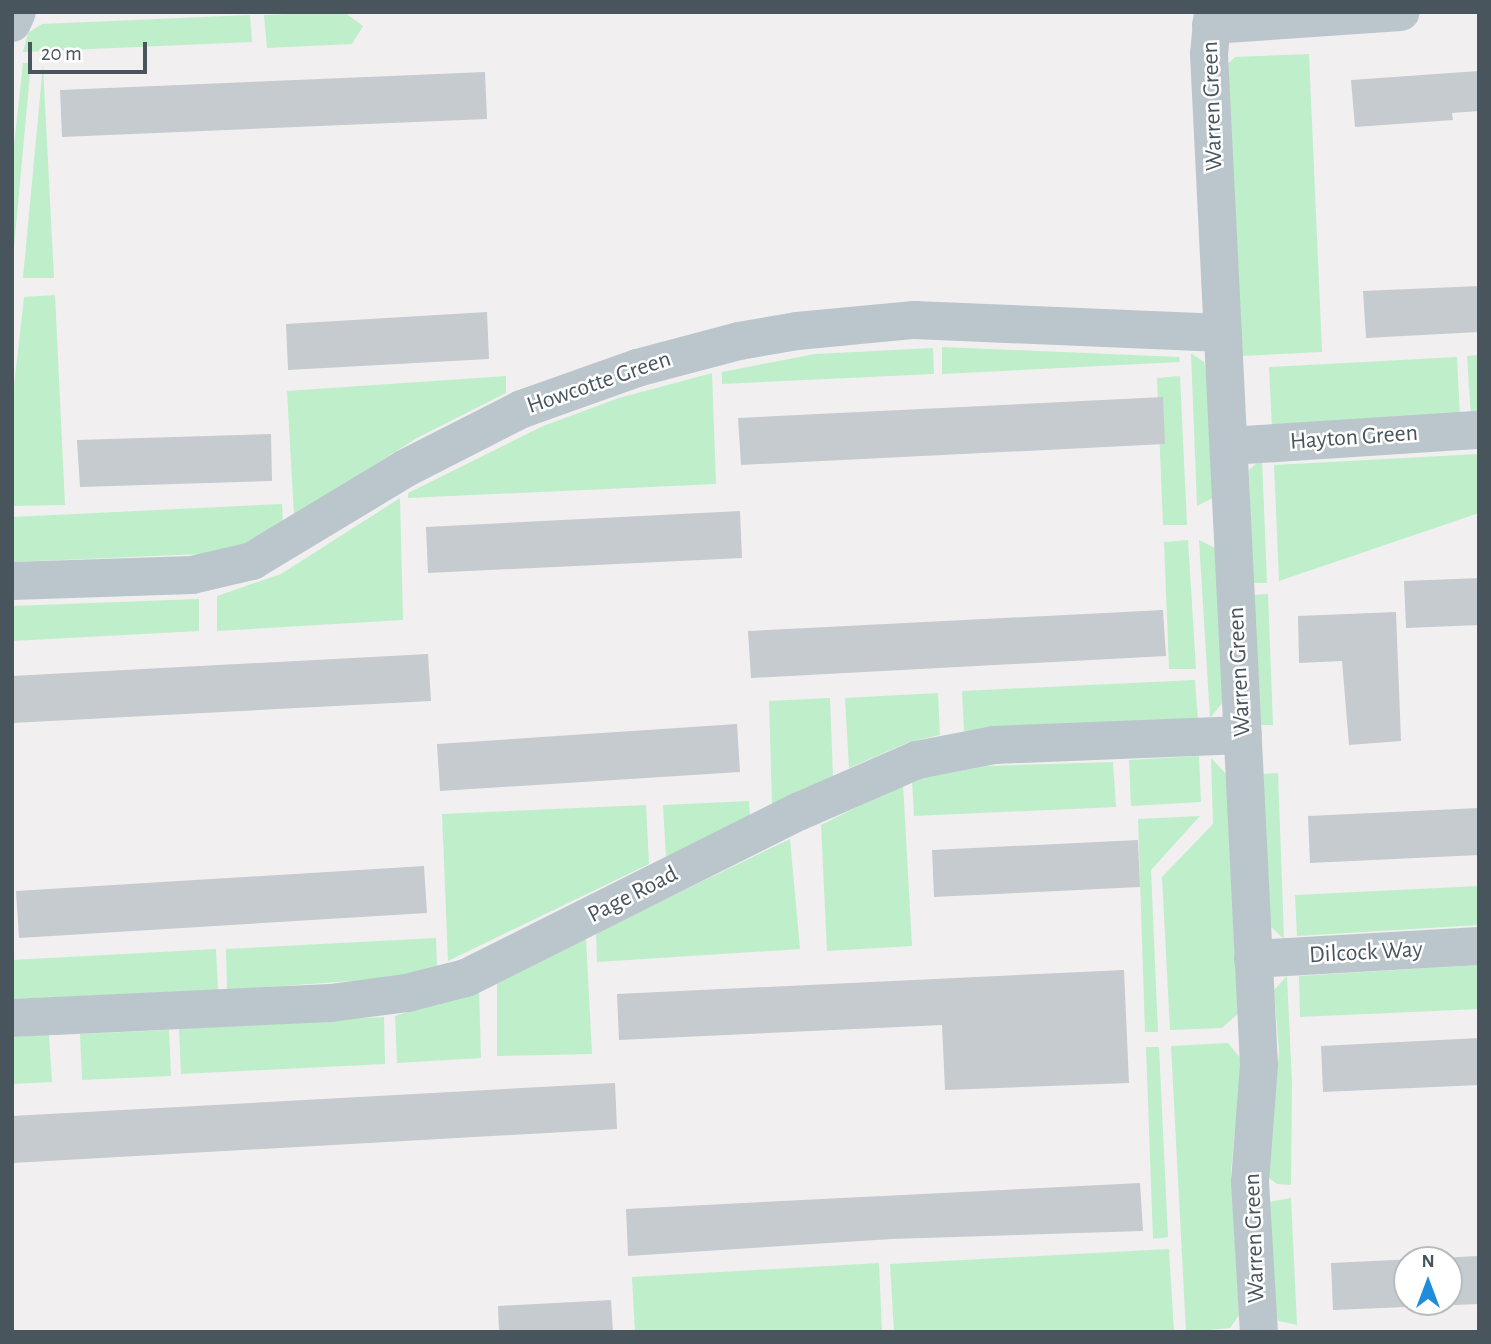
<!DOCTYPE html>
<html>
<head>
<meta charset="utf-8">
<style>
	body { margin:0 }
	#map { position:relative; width:1491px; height:1344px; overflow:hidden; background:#f2eff0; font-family:"Alegreya Sans",sans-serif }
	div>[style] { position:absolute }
	.green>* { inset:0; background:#bfeecb }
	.building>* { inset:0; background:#c6cbcf }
	.minor>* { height:38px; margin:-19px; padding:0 19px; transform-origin:19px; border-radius:19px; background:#bbc6cc }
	span { translate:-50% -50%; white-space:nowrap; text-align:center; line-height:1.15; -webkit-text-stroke:5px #fff; paint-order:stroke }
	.street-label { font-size:24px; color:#48555c }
	.frame { position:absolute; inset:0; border:14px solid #48555c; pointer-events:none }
	.north { position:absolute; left:1393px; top:1246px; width:70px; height:70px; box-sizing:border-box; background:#fff; border:2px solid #b6bbbe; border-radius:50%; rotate:0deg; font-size:19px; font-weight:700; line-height:28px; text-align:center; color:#48555c }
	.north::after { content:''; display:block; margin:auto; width:24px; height:32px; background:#1f8cdc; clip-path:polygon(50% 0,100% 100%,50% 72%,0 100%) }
	.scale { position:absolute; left:28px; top:42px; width:119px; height:32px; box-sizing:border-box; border:4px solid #48555c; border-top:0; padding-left:9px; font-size:21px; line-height:24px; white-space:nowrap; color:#48555c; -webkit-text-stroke:5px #fff; paint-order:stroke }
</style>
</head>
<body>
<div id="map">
	<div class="green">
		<div style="clip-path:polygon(344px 12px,363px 26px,352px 44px,267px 48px,264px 15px)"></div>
		<div style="clip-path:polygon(250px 15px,252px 42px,23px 52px,28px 33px,42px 24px)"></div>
		<div style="clip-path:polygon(1309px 54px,1322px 352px,1241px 356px,1227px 65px,1235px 57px)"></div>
		<div style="clip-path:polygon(23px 63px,31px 63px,12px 269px,12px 163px)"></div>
		<div style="clip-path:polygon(43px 65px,54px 278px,23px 278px)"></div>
		<div style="clip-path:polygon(55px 295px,65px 505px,12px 506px,12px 404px,24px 297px)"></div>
		<div style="clip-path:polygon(942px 347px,1179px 357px,1180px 362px,942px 374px)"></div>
		<div style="clip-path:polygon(933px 348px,934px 374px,722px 384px,722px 372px,815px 354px)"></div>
		<div style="clip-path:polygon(1191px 353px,1204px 362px,1206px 372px,1213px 498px,1197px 506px)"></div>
		<div style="clip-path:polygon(1479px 355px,1479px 416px,1471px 417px,1467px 356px)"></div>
		<div style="clip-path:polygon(1457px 357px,1460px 417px,1272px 428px,1269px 367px)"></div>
		<div style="clip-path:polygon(712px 373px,716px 484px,408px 498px,408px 493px,543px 426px,619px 398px)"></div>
		<div style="clip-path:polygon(506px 376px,506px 393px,417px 438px,294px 516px,287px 391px)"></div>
		<div style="clip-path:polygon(1180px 376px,1187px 525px,1163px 525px,1157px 378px)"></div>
		<div style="clip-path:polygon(1479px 454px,1479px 513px,1279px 581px,1274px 465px)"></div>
		<div style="clip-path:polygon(1262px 458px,1267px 583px,1252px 583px,1249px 470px)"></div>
		<div style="clip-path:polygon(400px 498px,403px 620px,217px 631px,217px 596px,281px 574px)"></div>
		<div style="clip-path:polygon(282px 504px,283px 523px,243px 544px,203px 554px,12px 562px,12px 517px)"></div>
		<div style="clip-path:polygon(1188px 540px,1196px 669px,1169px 669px,1164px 542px)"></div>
		<div style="clip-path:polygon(1199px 540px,1215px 548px,1223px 702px,1210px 718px)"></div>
		<div style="clip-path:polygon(1268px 594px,1273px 725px,1258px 725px,1252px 595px)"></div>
		<div style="clip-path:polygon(199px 599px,199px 631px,12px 641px,12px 606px)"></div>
		<div style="clip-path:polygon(1195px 680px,1198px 720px,964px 731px,962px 691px)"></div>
		<div style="clip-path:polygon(938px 693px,940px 735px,909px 742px,849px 768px,845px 698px)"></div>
		<div style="clip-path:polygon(830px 698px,833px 777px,772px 805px,769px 701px)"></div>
		<div style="clip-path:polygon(1199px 756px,1201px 802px,1131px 806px,1129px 760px)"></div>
		<div style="clip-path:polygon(1211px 758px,1227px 775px,1241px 1011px,1222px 1028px,1170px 1030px,1162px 877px,1213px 824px)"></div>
		<div style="clip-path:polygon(1113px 762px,1116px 807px,914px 816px,912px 780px,986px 766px)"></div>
		<div style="clip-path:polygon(1278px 773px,1284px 939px,1268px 924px,1262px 774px)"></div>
		<div style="clip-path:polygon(903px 784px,912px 946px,827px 951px,821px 825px)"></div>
		<div style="clip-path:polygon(749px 801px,750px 816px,666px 857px,663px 805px)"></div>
		<div style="clip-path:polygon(646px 805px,649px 864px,448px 961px,442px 814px)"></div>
		<div style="clip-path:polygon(1200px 816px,1151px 870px,1158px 1032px,1145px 1032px,1138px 819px)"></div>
		<div style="clip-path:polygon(790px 839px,800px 949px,597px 962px,596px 933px)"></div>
		<div style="clip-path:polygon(1479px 886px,1479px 925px,1297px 936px,1295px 895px)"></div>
		<div style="clip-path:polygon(436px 938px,437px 966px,394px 978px,227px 990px,226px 949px)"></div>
		<div style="clip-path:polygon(586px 938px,592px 1054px,497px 1056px,497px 982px)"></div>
		<div style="clip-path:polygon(216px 949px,218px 990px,12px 999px,12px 960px)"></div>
		<div style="clip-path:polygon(1479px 965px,1479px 1009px,1300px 1017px,1299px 976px)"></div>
		<div style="clip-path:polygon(1287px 976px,1292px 1083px,1291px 1185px,1277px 1184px,1268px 1177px,1279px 1052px,1274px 990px)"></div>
		<div style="clip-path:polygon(479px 988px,481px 1058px,397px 1063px,395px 1016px)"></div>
		<div style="clip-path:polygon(384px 1017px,385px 1064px,181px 1074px,179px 1029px)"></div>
		<div style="clip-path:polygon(169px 1030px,171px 1076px,82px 1080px,80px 1034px)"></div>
		<div style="clip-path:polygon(49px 1035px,52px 1082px,12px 1084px,12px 1037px)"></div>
		<div style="clip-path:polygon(1228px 1043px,1242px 1060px,1231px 1171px,1239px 1315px,1230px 1328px,1186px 1332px,1171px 1046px)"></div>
		<div style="clip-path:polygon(1146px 1047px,1159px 1047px,1168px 1237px,1153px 1239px)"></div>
		<div style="clip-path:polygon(1291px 1198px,1297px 1325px,1279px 1321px,1274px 1314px,1268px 1202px)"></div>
		<div style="clip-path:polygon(1169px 1249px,1174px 1332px,894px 1332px,890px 1264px)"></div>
		<div style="clip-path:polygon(879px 1263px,882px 1332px,635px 1332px,632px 1277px)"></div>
	</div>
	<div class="building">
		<div style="clip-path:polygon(1479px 71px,1479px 111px,1452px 113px,1453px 120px,1355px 127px,1351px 80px)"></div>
		<div style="clip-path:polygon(485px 72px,487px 119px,62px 137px,60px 90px)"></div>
		<div style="clip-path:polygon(1479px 286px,1479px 332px,1366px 338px,1363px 291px)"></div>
		<div style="clip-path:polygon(487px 312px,489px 359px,288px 370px,286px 324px)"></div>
		<div style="clip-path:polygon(1163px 397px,1165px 444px,741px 465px,738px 418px)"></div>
		<div style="clip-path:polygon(271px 434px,272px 481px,80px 487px,77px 440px)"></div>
		<div style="clip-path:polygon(740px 511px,742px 558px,428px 573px,426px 527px)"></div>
		<div style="clip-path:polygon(1479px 578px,1479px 625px,1406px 628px,1404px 581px)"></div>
		<div style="clip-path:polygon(1163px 610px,1166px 656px,751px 678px,748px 631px)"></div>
		<div style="clip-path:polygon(1396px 612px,1401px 741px,1349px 745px,1342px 661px,1299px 663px,1298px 616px)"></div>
		<div style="clip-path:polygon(428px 654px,431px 701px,12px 723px,12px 676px)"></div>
		<div style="clip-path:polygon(737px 724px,740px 772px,440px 791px,437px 744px)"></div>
		<div style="clip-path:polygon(1479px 808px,1479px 855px,1310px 863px,1308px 816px)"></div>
		<div style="clip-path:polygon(1138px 840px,1140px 887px,934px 897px,932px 850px)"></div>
		<div style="clip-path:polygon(424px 866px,427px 913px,19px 938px,16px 891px)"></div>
		<div style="clip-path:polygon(1124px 970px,1129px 1083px,945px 1090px,942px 1025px,619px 1040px,617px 994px)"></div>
		<div style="clip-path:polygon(1479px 1038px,1479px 1085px,1323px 1092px,1321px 1046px)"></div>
		<div style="clip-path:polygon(615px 1083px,617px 1129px,12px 1163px,12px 1116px)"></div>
		<div style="clip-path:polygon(1140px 1183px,1143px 1231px,892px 1239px,628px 1256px,626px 1209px)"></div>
		<div style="clip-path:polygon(evenodd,1479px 1256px,1479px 1304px,1333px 1310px,1331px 1263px,1479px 1256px,1407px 1260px,1449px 1260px,1449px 1302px,1407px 1302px,1407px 1260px)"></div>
		<div style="clip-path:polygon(611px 1300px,613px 1332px,499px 1332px,498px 1306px)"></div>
	</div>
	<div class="minor">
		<div style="left:1213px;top:12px;width:42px;rotate:95.4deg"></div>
		<div style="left:1209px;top:54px;width:1012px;rotate:87.17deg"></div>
		<div style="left:1259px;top:1065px;width:117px;rotate:94.4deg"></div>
		<div style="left:1250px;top:1182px;width:150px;rotate:86.6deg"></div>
		<div style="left:12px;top:23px;width:12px;rotate:-66deg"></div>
		<div style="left:1211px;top:25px;width:190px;rotate:-3.9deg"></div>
		<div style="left:1229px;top:446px;width:251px;rotate:-3.7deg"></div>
		<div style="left:12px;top:581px;width:180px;rotate:-1.9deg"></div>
		<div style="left:192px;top:575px;width:62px;rotate:-13.1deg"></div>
		<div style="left:252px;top:561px;width:180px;rotate:-31.1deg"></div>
		<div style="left:406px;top:468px;width:130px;rotate:-27deg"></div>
		<div style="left:522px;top:409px;width:122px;rotate:-19.6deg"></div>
		<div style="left:637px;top:368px;width:106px;rotate:-14.8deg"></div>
		<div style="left:739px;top:341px;width:59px;rotate:-9.8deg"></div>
		<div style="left:797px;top:331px;width:118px;rotate:-5.4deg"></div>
		<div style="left:914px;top:320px;width:309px;rotate:2.4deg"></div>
		<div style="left:1253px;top:959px;width:226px;rotate:-3.3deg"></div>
		<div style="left:12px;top:1018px;width:319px;rotate:-2.7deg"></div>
		<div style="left:331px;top:1003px;width:77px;rotate:-7.5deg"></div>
		<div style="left:407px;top:993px;width:61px;rotate:-14.3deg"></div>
		<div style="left:466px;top:978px;width:373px;rotate:-26.6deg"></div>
		<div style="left:800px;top:811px;width:128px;rotate:-23.6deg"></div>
		<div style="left:917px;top:760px;width:78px;rotate:-11deg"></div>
		<div style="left:994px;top:745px;width:249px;rotate:-2.3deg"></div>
	</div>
	<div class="street-label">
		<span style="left:1213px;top:106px;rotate:-92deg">Warren Green</span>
		<span style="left:599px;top:383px;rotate:-19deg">Howcotte Green</span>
		<span style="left:1354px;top:438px;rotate:-4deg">Hayton Green</span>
		<span style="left:1240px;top:672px;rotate:-93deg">Warren Green</span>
		<span style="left:633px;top:895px;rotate:-27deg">Page Road</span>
		<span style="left:1366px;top:953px;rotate:-3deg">Dilcock Way</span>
		<span style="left:1255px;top:1238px;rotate:-92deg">Warren Green</span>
	</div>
	<div class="frame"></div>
	<div class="north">N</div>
	<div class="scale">20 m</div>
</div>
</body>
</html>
